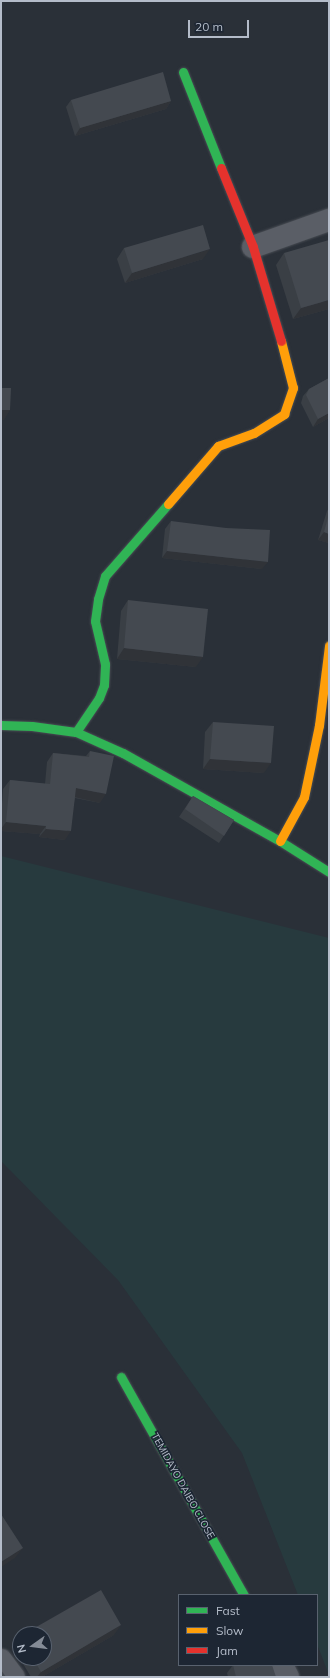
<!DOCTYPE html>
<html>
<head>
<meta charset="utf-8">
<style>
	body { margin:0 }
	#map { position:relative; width:330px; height:1678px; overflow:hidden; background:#2a3038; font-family:Mulish,sans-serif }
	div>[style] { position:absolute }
	.green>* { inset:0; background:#273a3e }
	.roads { filter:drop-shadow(0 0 1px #484c53) drop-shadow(0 0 1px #484c53) }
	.street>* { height:22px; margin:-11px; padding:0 11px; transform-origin:11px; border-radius:11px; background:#5a5e66 }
	.fast>* { height:9px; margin:-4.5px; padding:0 4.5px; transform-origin:4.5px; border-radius:4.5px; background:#30b455 }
	.slow>* { height:9px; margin:-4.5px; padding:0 4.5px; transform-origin:4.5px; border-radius:4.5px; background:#ff9f0a }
	.jam>* { height:9px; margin:-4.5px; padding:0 4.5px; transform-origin:4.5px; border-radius:4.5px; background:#e5322d }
	.wall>* { inset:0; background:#3a3f45 }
	.shaded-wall>* { inset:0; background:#303338 }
	.building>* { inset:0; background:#444950 }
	span { translate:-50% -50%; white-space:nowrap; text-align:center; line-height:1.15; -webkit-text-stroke:3.5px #1d2633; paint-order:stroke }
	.street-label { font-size:10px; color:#b4bcc9 }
	.frame { position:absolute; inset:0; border:2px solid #b4bcc9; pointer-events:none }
	.legend { position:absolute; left:178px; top:1594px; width:140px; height:72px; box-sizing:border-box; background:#1d2633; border:1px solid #59626f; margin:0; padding:5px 7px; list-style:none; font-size:12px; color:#b4bcc9 }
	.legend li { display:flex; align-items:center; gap:8px; height:20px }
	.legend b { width:20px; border:1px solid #59626f }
	.north { position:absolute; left:12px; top:1626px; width:40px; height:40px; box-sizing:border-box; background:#1d2633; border:1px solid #59626f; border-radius:50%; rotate:256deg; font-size:11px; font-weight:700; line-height:16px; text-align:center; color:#b4bcc9 }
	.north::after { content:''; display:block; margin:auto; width:14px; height:18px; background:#848b96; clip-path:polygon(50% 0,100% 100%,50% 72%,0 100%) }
	.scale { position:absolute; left:188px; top:20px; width:61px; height:18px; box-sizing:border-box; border:2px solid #b4bcc9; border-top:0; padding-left:5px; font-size:12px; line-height:14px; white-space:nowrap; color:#b4bcc9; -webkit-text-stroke:3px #1d2633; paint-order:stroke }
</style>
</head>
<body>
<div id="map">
	<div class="green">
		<div style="clip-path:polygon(1px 856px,329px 938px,329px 1675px,317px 1644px,317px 1595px,298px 1595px,242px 1453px,118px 1280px,1px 1161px)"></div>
	</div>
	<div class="roads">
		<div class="street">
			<div style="left:253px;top:247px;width:81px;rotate:-19.6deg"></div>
			<div style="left:1px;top:1660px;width:21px;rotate:53deg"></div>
			<div style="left:282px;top:1665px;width:13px;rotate:63deg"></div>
		</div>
		<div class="fast">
			<div style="left:183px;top:72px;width:103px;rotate:68.4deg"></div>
			<div style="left:1px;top:725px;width:31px;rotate:2deg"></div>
			<div style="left:32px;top:726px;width:44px;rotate:7.8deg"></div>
			<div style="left:76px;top:732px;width:51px;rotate:24.1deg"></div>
			<div style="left:123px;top:753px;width:180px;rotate:29.3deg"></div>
			<div style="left:280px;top:841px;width:58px;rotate:32.3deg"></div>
			<div style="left:76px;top:732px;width:41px;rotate:-55.9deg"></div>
			<div style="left:99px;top:698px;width:14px;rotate:-69deg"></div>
			<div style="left:104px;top:685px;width:21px;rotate:-87deg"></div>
			<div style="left:105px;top:664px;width:44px;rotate:-103.1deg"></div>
			<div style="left:95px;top:621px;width:22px;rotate:-82deg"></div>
			<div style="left:98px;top:599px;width:24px;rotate:-73deg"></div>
			<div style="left:105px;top:576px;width:96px;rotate:-48.8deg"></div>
			<div style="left:121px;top:1377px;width:250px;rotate:60.6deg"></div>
		</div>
		<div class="slow">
			<div style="left:168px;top:504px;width:77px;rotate:-49.2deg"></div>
			<div style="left:218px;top:446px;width:38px;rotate:-20deg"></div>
			<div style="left:254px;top:433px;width:36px;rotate:-32deg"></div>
			<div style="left:284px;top:414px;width:28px;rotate:-71deg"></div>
			<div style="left:293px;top:388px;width:49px;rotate:-104.3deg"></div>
			<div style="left:280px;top:841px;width:50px;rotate:-61.4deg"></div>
			<div style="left:304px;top:797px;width:74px;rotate:-78.2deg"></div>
			<div style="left:319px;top:725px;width:80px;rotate:-82.8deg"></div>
		</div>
		<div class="jam">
			<div style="left:221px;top:168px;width:85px;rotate:67.9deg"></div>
			<div style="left:253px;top:247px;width:98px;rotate:73.4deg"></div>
		</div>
	</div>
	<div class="wall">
		<div style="clip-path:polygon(71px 100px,171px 101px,166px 109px,75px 136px,66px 107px)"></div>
		<div style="clip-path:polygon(124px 248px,203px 259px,125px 283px,117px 259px)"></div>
		<div style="clip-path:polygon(284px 253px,329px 309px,293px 319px,276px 265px)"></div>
		<div style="clip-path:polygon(329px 378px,329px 418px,313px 427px,301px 403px,303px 396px,309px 389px)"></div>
		<div style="clip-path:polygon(329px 508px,329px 543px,318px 540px,327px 511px)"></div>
		<div style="clip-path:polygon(171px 521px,262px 569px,162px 558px,165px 529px)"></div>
		<div style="clip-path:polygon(128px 600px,196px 667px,117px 659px,121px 611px)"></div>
		<div style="clip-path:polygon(213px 722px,264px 773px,203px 769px,205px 732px)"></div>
		<div style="clip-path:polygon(90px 751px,100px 803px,75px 798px,65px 840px,39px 837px,40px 834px,1px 831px,1px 818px,3px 789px,10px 780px,45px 784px,47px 762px,53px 753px,86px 756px)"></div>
		<div style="clip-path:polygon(193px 796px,234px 820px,219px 843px,179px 817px)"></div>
		<div style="clip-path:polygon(114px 1635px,42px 1677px,31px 1677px,13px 1647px,20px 1637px,20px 1658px,44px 1658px)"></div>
		<div style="clip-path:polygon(233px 1665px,276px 1677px,228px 1677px,227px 1673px)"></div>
	</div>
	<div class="shaded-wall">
		<div style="clip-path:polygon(171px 101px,166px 109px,75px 136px,80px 128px)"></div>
		<div style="clip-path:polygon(210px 249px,203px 259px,125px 283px,132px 273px)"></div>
		<div style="clip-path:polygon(329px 300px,329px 309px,293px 319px,301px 308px)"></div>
		<div style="clip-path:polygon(1px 410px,10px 410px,4px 420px,1px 420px)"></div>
		<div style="clip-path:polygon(329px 413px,329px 418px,313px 427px,318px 419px)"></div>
		<div style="clip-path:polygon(324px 532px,329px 534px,329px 543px,318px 540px)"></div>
		<div style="clip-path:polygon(167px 551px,268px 562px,262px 569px,162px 558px)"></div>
		<div style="clip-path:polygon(124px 648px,203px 657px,196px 667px,117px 659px)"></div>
		<div style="clip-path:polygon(210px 759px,271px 763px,264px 773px,203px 769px)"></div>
		<div style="clip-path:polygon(76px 788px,106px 794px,100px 803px,70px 796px)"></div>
		<div style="clip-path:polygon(6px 822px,46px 826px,40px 834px,1px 831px,1px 829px)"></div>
		<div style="clip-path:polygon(46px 829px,71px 831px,65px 840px,39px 837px)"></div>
		<div style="clip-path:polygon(23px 1548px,15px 1558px,1px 1567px,1px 1562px)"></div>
		<div style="clip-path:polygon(121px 1625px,114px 1635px,42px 1677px,37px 1677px,41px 1672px)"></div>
	</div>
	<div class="building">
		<div style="clip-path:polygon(163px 72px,171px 101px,80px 128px,71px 100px)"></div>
		<div style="clip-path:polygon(203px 225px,210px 249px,132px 273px,124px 248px)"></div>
		<div style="clip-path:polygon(329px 240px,329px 300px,301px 308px,284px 253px)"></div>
		<div style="clip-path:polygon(329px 378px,329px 413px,318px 419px,306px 395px,309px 389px)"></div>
		<div style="clip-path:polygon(1px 388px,11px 388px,10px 410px,1px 410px)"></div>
		<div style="clip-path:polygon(329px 514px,329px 534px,324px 532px)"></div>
		<div style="clip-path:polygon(171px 521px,226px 528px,270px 530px,268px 562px,167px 551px)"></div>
		<div style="clip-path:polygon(128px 600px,208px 609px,203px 657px,124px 648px)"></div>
		<div style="clip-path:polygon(213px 722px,274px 726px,271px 763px,210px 759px)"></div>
		<div style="clip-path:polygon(90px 751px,114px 756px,106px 794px,76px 788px,71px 831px,46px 829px,46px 826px,6px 822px,10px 780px,50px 784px,53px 753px,89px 757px)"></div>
		<div style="clip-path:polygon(193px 796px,234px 820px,224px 836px,185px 809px)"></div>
		<div style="clip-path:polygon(1px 1514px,23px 1548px,1px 1562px)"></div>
		<div style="clip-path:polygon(101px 1590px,121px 1625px,41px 1672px,33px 1658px,44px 1658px,44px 1634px,24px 1634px)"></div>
		<div style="clip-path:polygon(233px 1665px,272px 1665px,276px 1677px,236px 1677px)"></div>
		<div style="clip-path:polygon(1px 1670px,6px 1677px,1px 1677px)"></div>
	</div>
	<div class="street-label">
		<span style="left:183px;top:1486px;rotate:61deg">TEMIDAYO DAIBO CLOSE</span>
	</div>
	<div class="frame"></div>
	<ul class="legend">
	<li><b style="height:5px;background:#30b455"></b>Fast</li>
	<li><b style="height:5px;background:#ff9f0a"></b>Slow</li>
	<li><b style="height:5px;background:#e5322d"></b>Jam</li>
	</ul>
	<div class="north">N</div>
	<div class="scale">20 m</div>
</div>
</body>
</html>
